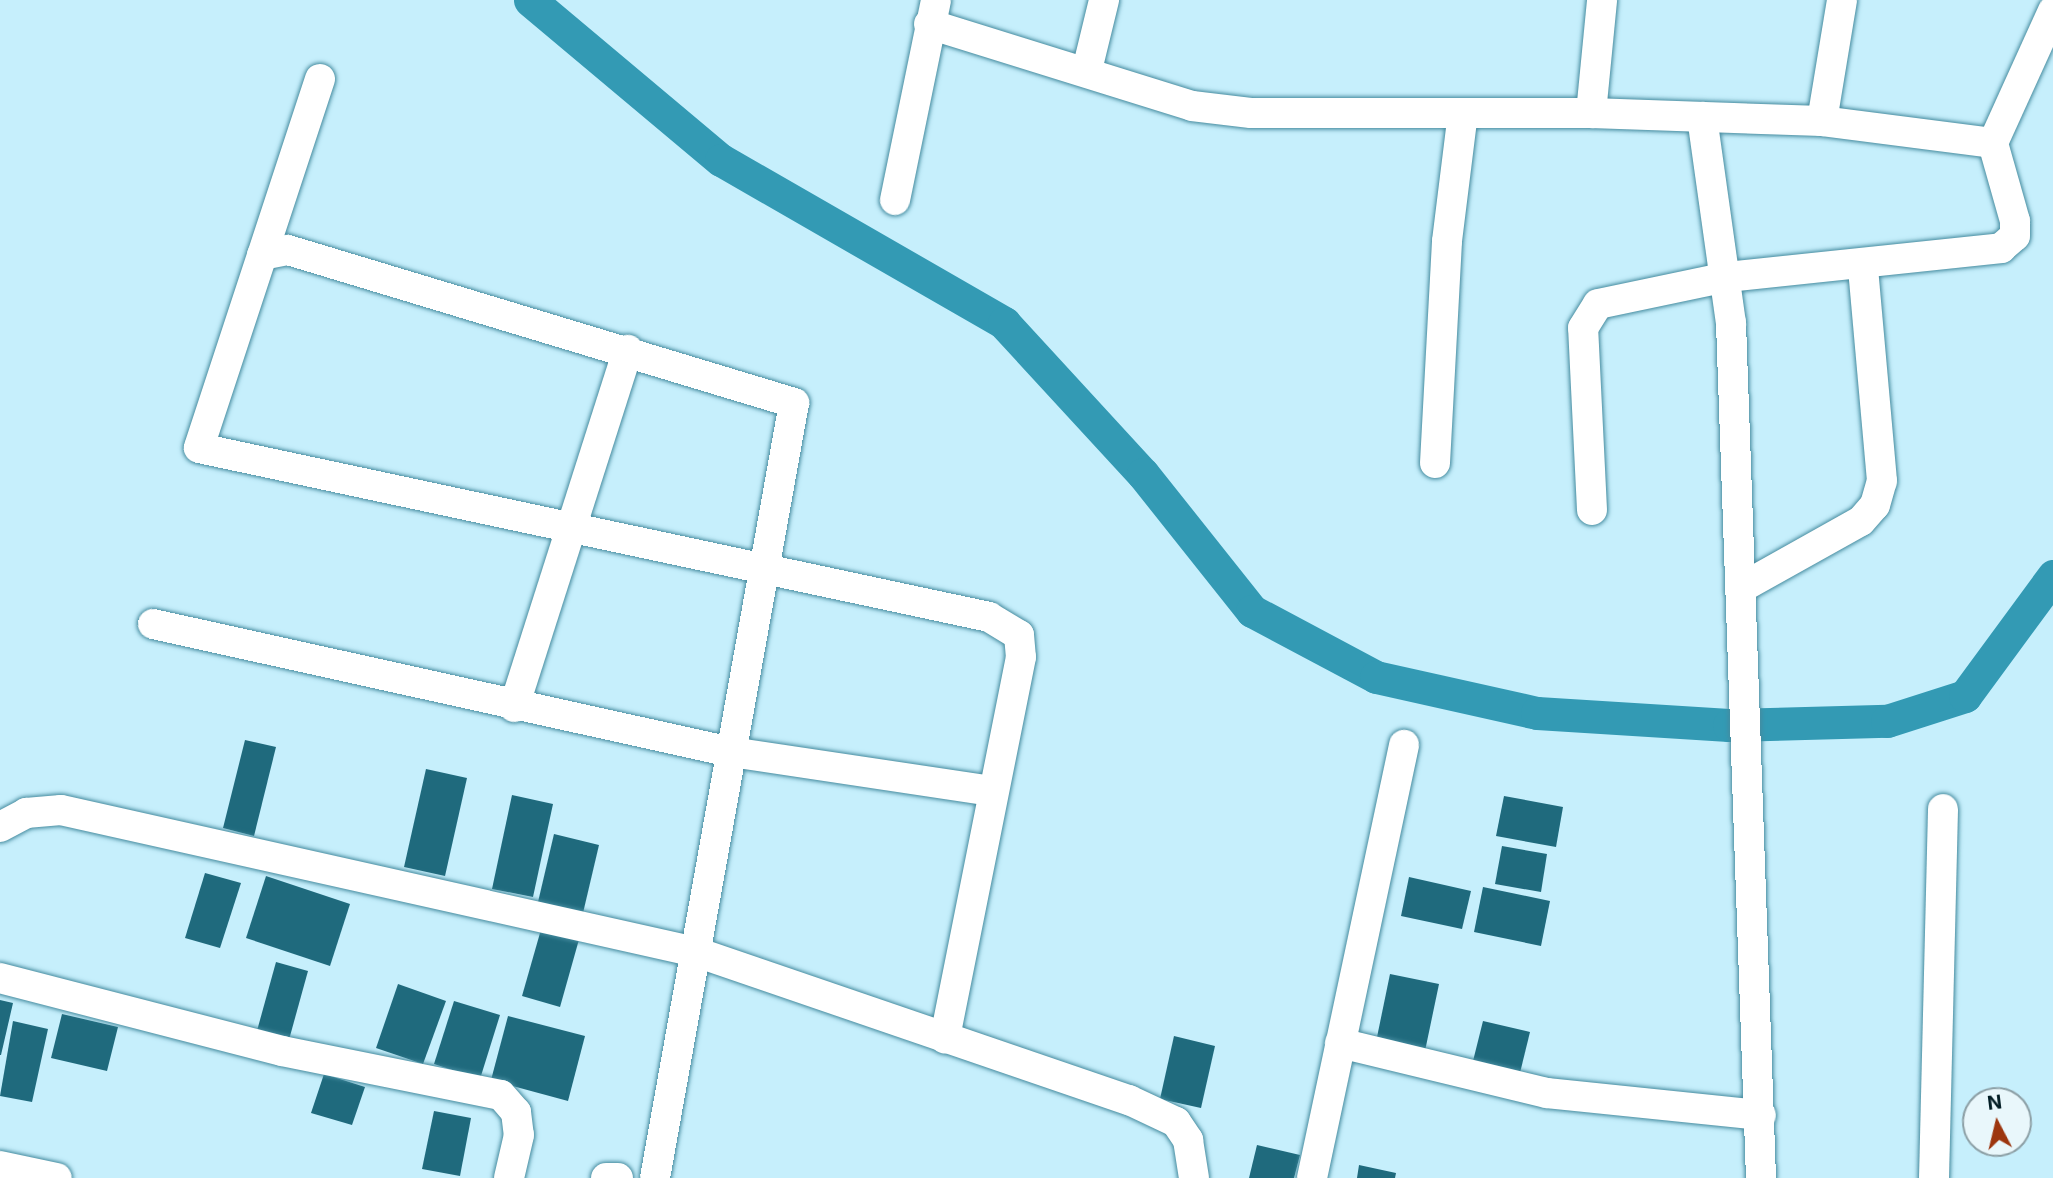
<!DOCTYPE html>
<html>
<head>
<meta charset="utf-8">
<style>
	body { margin:0 }
	#map { position:relative; width:2053px; height:1178px; overflow:hidden; background:#c6effc; font-family:Inter,sans-serif }
	div>[style] { position:absolute }
	.canal>* { height:33px; margin:-16.5px; padding:0 16.5px; transform-origin:16.5px; border-radius:16.5px; background:#339ab4 }
	.building>* { inset:0; background:#1f6a7d }
	.roads { filter:drop-shadow(0 0 2px #458b9f) drop-shadow(0 0 2px #458b9f) }
	.minor>* { height:30px; margin:-15px; padding:0 15px; transform-origin:15px; border-radius:15px; background:#fff }
	span { translate:-50% -50%; white-space:nowrap; text-align:center; line-height:1.15; -webkit-text-stroke:7px #e9f7fb; paint-order:stroke }
	.north { position:absolute; left:1962px; top:1087px; width:70px; height:70px; box-sizing:border-box; background:#e9f7fb; border:2px solid #8c9fa5; border-radius:50%; rotate:353deg; font-size:19px; font-weight:700; line-height:28px; text-align:center; color:#001c23 }
	.north::after { content:''; display:block; margin:auto; width:24px; height:32px; background:#9c360f; clip-path:polygon(50% 0,100% 100%,50% 72%,0 100%) }
</style>
</head>
<body>
<div id="map">
	<div class="canal">
		<div style="left:530px;top:0;width:249px;rotate:40deg"></div>
		<div style="left:721px;top:160px;width:327px;rotate:29.9deg"></div>
		<div style="left:1004px;top:323px;width:205px;rotate:47.4deg"></div>
		<div style="left:1143px;top:474px;width:175px;rotate:51.5deg"></div>
		<div style="left:1252px;top:611px;width:140px;rotate:28deg"></div>
		<div style="left:1376px;top:677px;width:165px;rotate:12.6deg"></div>
		<div style="left:1537px;top:713px;width:192px;rotate:3.6deg"></div>
		<div style="left:1729px;top:725px;width:158px;rotate:-1.5deg"></div>
		<div style="left:1887px;top:721px;width:82px;rotate:-17.8deg"></div>
		<div style="left:1965px;top:696px;width:149px;rotate:-53.7deg"></div>
	</div>
	<div class="building">
		<div style="clip-path:polygon(245px 740px,276px 747px,254px 836px,223px 828px)"></div>
		<div style="clip-path:polygon(426px 769px,467px 778px,445px 876px,404px 867px)"></div>
		<div style="clip-path:polygon(512px 795px,553px 804px,533px 897px,492px 889px)"></div>
		<div style="clip-path:polygon(1504px 796px,1563px 807px,1556px 847px,1496px 836px)"></div>
		<div style="clip-path:polygon(554px 834px,599px 845px,583px 913px,538px 902px)"></div>
		<div style="clip-path:polygon(1502px 846px,1547px 854px,1541px 892px,1495px 884px)"></div>
		<div style="clip-path:polygon(205px 873px,241px 883px,220px 948px,185px 938px)"></div>
		<div style="clip-path:polygon(266px 876px,350px 904px,330px 966px,246px 938px)"></div>
		<div style="clip-path:polygon(1409px 877px,1471px 891px,1462px 929px,1401px 916px)"></div>
		<div style="clip-path:polygon(1483px 887px,1550px 901px,1541px 946px,1474px 932px)"></div>
		<div style="clip-path:polygon(542px 926px,580px 936px,560px 1007px,522px 996px)"></div>
		<div style="clip-path:polygon(276px 962px,308px 971px,287px 1047px,255px 1038px)"></div>
		<div style="clip-path:polygon(1390px 974px,1439px 984px,1425px 1051px,1376px 1042px)"></div>
		<div style="clip-path:polygon(398px 984px,446px 1001px,423px 1064px,376px 1048px)"></div>
		<div style="clip-path:polygon(0 1000px,13px 1003px,1px 1055px,0 1055px)"></div>
		<div style="clip-path:polygon(454px 1001px,500px 1015px,480px 1079px,434px 1064px)"></div>
		<div style="clip-path:polygon(62px 1014px,118px 1027px,107px 1071px,51px 1058px)"></div>
		<div style="clip-path:polygon(508px 1016px,585px 1036px,568px 1101px,491px 1080px)"></div>
		<div style="clip-path:polygon(13px 1021px,48px 1029px,32px 1102px,0 1096px)"></div>
		<div style="clip-path:polygon(1483px 1021px,1530px 1032px,1519px 1077px,1472px 1065px)"></div>
		<div style="clip-path:polygon(1174px 1036px,1215px 1046px,1201px 1108px,1160px 1099px)"></div>
		<div style="clip-path:polygon(324px 1074px,365px 1087px,352px 1125px,311px 1113px)"></div>
		<div style="clip-path:polygon(434px 1111px,471px 1118px,460px 1176px,422px 1169px)"></div>
		<div style="clip-path:polygon(1257px 1145px,1300px 1155px,1294px 1178px,1249px 1178px)"></div>
		<div style="clip-path:polygon(1359px 1165px,1396px 1173px,1395px 1178px,1357px 1178px)"></div>
	</div>
	<div class="roads">
		<div class="minor">
			<div style="left:929px;top:24px;width:275px;rotate:17.3deg"></div>
			<div style="left:1192px;top:106px;width:59px;rotate:6.8deg"></div>
			<div style="left:1251px;top:113px;width:340px"></div>
			<div style="left:1591px;top:113px;width:231px;rotate:2deg"></div>
			<div style="left:1822px;top:121px;width:172px;rotate:7.3deg"></div>
			<div style="left:1993px;top:143px;width:145px;rotate:-65.6deg"></div>
			<div style="left:1087px;top:70px;width:72px;rotate:-76.3deg"></div>
			<div style="left:320px;top:79px;width:388px;rotate:108.2deg"></div>
			<div style="left:199px;top:448px;width:808px;rotate:12.07deg"></div>
			<div style="left:989px;top:617px;width:35px;rotate:31deg"></div>
			<div style="left:1019px;top:635px;width:22px;rotate:85deg"></div>
			<div style="left:1021px;top:657px;width:389px;rotate:101.3deg"></div>
			<div style="left:1591px;top:113px;width:114px;rotate:-84.4deg"></div>
			<div style="left:1702px;top:117px;width:208px;rotate:82deg"></div>
			<div style="left:1731px;top:323px;width:856px;rotate:87.99deg"></div>
			<div style="left:1822px;top:121px;width:123px;rotate:-80.6deg"></div>
			<div style="left:895px;top:200px;width:204px;rotate:-78.4deg"></div>
			<div style="left:262px;top:255px;width:26px;rotate:-11deg"></div>
			<div style="left:288px;top:250px;width:529px;rotate:16.82deg"></div>
			<div style="left:794px;top:403px;width:787px;rotate:100.17deg"></div>
			<div style="left:1435px;top:463px;width:222px;rotate:-86.9deg"></div>
			<div style="left:1447px;top:241px;width:129px;rotate:-82.9deg"></div>
			<div style="left:1592px;top:510px;width:182px;rotate:-92.8deg"></div>
			<div style="left:1583px;top:328px;width:28px;rotate:-58deg"></div>
			<div style="left:1598px;top:304px;width:132px;rotate:-11.8deg"></div>
			<div style="left:1727px;top:277px;width:276px;rotate:-6deg"></div>
			<div style="left:2001px;top:248px;width:18px;rotate:-41deg"></div>
			<div style="left:2015px;top:236px;width:15px;rotate:-90deg"></div>
			<div style="left:2015px;top:221px;width:81px;rotate:-105.8deg"></div>
			<div style="left:1741px;top:588px;width:137px;rotate:-29.2deg"></div>
			<div style="left:1861px;top:521px;width:21px;rotate:-49deg"></div>
			<div style="left:1875px;top:505px;width:25px;rotate:-74deg"></div>
			<div style="left:1882px;top:481px;width:214px;rotate:-95.1deg"></div>
			<div style="left:153px;top:624px;width:592px;rotate:12.49deg"></div>
			<div style="left:731px;top:752px;width:263px;rotate:8.5deg"></div>
			<div style="left:514px;top:707px;width:375px;rotate:-72.3deg"></div>
			<div style="left:0;top:827px;width:30px;rotate:-28deg"></div>
			<div style="left:26px;top:813px;width:35px;rotate:-5deg"></div>
			<div style="left:61px;top:810px;width:651px;rotate:12.61deg"></div>
			<div style="left:696px;top:952px;width:458px;rotate:18.9deg"></div>
			<div style="left:1129px;top:1100px;width:52px;rotate:25.1deg"></div>
			<div style="left:1176px;top:1122px;width:22px;rotate:56deg"></div>
			<div style="left:1188px;top:1140px;width:38px;rotate:81deg"></div>
			<div style="left:0;top:978px;width:291px;rotate:14.5deg"></div>
			<div style="left:282px;top:1051px;width:223px;rotate:11.4deg"></div>
			<div style="left:501px;top:1095px;width:23px;rotate:49deg"></div>
			<div style="left:516px;top:1112px;width:23px;rotate:83deg"></div>
			<div style="left:519px;top:1135px;width:44px;rotate:103.1deg"></div>
			<div style="left:1340px;top:1043px;width:213px;rotate:13.6deg"></div>
			<div style="left:1547px;top:1093px;width:215px;rotate:5.9deg"></div>
			<div style="left:0;top:1166px;width:58px;rotate:11.9deg"></div>
			<div style="left:606px;top:1178px;width:12px"></div>
			<div style="left:1312px;top:1178px;width:443px;rotate:-78deg"></div>
			<div style="left:1934px;top:1178px;width:369px;rotate:-88.6deg"></div>
		</div>
	</div>
	<div class="north">N</div>
</div>
</body>
</html>
